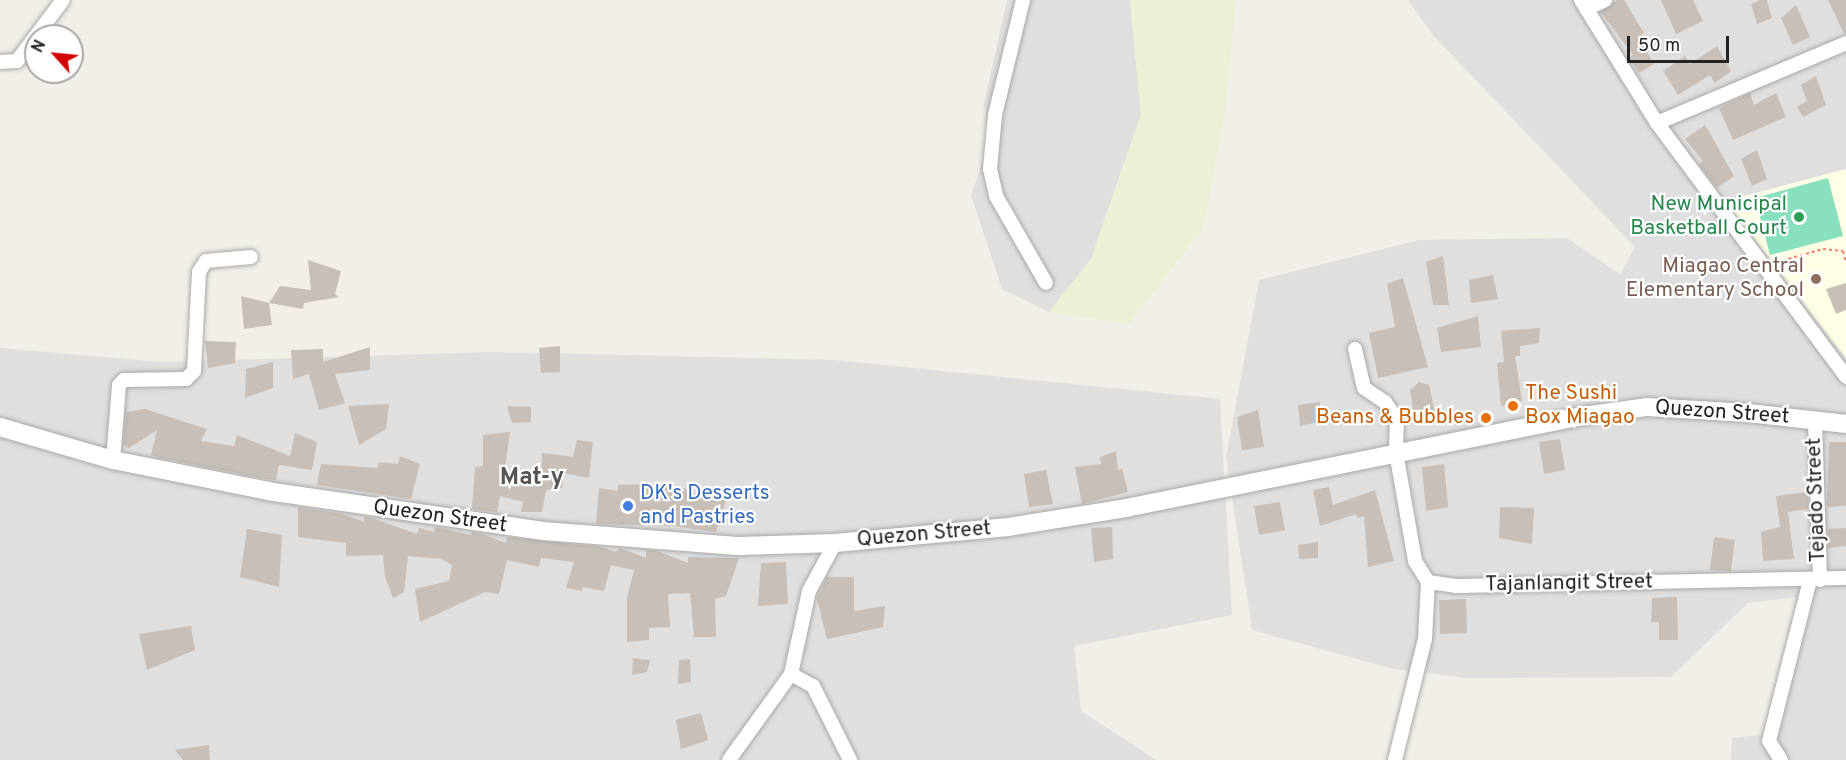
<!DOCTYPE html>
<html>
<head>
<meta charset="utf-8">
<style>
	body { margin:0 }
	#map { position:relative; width:1846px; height:760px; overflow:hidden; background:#f2efe9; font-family:Overpass,sans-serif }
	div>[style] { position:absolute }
	.residential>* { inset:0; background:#e0dfdf }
	.education>* { inset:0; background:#ffffe5 }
	.farmland>* { inset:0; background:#eef0d5 }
	.pitch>* { inset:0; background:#88e0be }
	.building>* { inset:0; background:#c7bfb8 }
	.path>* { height:2px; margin-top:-1px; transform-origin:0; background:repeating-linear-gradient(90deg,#fa8072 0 3px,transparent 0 6px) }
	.roads { filter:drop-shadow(0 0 2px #a9a9a9) drop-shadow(0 0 2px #a9a9a9) }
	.minor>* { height:14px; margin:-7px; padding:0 7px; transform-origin:7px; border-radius:7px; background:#fff }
	.tertiary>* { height:18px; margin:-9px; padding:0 9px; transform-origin:9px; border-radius:9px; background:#fff }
	.dots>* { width:16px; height:16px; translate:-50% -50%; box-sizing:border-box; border:3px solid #fff; border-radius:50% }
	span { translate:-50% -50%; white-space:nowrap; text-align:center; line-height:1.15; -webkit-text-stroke:4.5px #fff; paint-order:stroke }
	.leisure-label { font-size:21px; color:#27864d }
	.right { translate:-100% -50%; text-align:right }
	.education-label { font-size:21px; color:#785e54 }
	.food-label { font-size:21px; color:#c56008 }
	.left { translate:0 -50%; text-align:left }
	.street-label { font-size:21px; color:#222 }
	.shop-label { font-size:21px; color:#366cbe }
	.quarter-label { font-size:24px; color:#555; font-weight:700 }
	.north { position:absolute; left:24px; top:24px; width:60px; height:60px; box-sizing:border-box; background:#fff; border:2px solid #a7a7a7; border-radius:50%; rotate:297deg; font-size:16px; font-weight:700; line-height:24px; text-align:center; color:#222 }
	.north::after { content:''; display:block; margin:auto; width:21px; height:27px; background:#d40000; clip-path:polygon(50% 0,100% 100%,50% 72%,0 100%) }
	.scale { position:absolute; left:1627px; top:36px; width:102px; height:27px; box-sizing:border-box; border:3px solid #222; border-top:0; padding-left:8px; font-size:18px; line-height:21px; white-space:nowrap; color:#222; -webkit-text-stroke:4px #fff; paint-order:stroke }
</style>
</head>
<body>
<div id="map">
	<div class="residential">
		<div style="clip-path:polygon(1007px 0,1130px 0,1141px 115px,1091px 259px,1049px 312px,1002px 289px,971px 195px,991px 139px,984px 104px)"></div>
		<div style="clip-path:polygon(1408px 0,1846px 0,1846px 760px,1731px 760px,1732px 738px,1767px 734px,1797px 597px,1748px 603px,1671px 677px,1468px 678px,1393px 669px,1252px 630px,1226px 457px,1259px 280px,1419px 240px,1567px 238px,1620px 274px,1635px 247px,1432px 34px)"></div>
		<div style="clip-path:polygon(0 348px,161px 362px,493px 352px,835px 360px,1220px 399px,1232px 615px,1074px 646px,1081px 711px,1156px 760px,0 760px)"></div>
	</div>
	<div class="education">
		<div style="clip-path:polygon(1846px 169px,1846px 358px,1725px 201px)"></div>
	</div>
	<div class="farmland">
		<div style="clip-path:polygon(1130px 0,1236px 0,1224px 118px,1203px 228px,1129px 324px,1049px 312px,1091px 259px,1141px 115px)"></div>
	</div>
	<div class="pitch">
		<div style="clip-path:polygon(1828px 178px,1843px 236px,1770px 255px,1755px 198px)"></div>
	</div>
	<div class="building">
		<div style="clip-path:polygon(1617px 0,1624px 0,1644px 33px,1638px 37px,1654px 64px,1639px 73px,1629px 58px,1633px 55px,1601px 12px)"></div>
		<div style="clip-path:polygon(1661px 0,1693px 0,1703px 21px,1676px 34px)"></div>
		<div style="clip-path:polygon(1760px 0,1767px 0,1772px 18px,1757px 24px,1751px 4px)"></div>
		<div style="clip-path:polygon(1828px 0,1846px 0,1846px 34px,1844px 34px)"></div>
		<div style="clip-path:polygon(1796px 5px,1810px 37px,1793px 45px,1781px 18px)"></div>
		<div style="clip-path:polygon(1717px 46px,1731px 71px,1715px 83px,1710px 75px,1678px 95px,1663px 71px,1685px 56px,1690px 64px)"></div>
		<div style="clip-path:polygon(1816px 76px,1826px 105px,1803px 117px,1797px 107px,1807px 101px,1801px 85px)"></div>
		<div style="clip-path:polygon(1750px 93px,1754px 105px,1776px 93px,1786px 117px,1733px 140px,1719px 108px)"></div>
		<div style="clip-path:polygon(1705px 125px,1734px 176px,1717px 188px,1699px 164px,1703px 161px,1685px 139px)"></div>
		<div style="clip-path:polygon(1757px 150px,1767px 179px,1752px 186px,1741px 159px)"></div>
		<div style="clip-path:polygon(1443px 256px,1449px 305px,1433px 305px,1426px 262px)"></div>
		<div style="clip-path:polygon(308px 260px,341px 271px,335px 294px,339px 297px,304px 303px,303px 309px,269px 303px,280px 286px,311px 290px)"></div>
		<div style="clip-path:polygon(1493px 275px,1498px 299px,1471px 303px,1469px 280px)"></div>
		<div style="clip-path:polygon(1403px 278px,1428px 367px,1378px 378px,1369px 333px,1395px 327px,1387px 284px)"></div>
		<div style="clip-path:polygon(1846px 283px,1846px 310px,1836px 314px,1826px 289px)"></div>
		<div style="clip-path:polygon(241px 296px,269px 303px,272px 325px,244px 329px)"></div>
		<div style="clip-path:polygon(1478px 316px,1481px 347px,1441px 352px,1437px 328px)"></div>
		<div style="clip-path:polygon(1540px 328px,1539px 343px,1520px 346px,1520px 356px,1515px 356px,1522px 401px,1501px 406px,1497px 363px,1504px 362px,1501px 331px)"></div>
		<div style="clip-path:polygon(205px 341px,236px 342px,235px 363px,208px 368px)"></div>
		<div style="clip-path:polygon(560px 346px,560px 372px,541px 373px,539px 348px)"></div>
		<div style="clip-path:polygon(370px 347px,370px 370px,335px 374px,345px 403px,319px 410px,309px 374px,293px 379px,291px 350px,323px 349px,323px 362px)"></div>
		<div style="clip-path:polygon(273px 362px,273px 388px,245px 398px,246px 369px)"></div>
		<div style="clip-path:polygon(1419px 382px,1429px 385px,1435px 413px,1414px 415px,1410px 390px)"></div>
		<div style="clip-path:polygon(1320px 402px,1319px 422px,1300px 426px,1298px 405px)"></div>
		<div style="clip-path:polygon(389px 404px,386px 429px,359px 445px,348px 406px)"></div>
		<div style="clip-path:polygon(507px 406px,531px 407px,531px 422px,512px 423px)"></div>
		<div style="clip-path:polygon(145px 409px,207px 429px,201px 441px,234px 446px,237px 435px,290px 456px,295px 433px,317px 442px,312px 470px,279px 465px,276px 480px,267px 479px,160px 458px,151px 455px,157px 430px,129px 448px,123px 445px,126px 412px)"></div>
		<div style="clip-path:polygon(1258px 410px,1264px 447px,1242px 450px,1237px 417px)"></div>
		<div style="clip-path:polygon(510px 432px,504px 475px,541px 484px,542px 453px,573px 457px,577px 440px,593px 442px,589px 478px,564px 473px,562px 488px,546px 490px,542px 512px,521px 512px,523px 502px,500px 496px,497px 512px,472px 509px,475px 467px,483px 466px,483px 435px)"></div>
		<div style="clip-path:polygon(1560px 439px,1565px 470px,1544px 474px,1539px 442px)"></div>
		<div style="clip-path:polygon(1829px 442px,1846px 442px,1846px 506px,1827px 507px)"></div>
		<div style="clip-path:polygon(1116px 451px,1118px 471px,1122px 468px,1128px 492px,1082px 504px,1075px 467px,1101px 464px,1100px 457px)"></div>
		<div style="clip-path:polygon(400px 456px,420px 464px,411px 499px,317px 485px,321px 464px,377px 468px,379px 462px,398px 464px)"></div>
		<div style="clip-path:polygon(1444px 464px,1448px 507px,1426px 511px,1422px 467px)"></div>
		<div style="clip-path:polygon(1046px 470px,1053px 504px,1029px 507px,1024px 474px)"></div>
		<div style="clip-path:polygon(648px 484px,684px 488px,698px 495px,728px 494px,716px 532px,673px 526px,596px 524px,599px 488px,618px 491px,618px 485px)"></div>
		<div style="clip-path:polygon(1329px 487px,1333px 505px,1375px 490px,1394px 561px,1368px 567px,1364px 516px,1357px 518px,1356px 514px,1320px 526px,1313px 490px)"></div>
		<div style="clip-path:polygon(1808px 492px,1809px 509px,1788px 512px,1794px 559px,1763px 561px,1761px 532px,1780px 527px,1776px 496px)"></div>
		<div style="clip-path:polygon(1280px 502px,1285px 530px,1259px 535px,1254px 506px)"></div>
		<div style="clip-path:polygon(298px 507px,343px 514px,364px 522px,364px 517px,369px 517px,417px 534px,419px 528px,434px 532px,435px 527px,471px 535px,472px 532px,483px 534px,506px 543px,507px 537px,602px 547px,616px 552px,620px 548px,646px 558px,646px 550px,657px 551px,688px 563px,688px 557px,739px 558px,726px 596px,715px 599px,716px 637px,694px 637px,690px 593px,668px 594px,670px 627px,649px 628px,649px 640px,627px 642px,627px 598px,634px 570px,611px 565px,604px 591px,583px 587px,582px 591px,566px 588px,574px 562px,541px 558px,539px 567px,507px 560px,499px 594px,485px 592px,420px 622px,415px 589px,449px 581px,452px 565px,442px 559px,408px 556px,404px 592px,393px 598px,385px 576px,383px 555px,346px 556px,346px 543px,298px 537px)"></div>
		<div style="clip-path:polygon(1500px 507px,1534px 508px,1532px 544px,1499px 538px)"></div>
		<div style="clip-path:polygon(1112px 527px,1113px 559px,1094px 562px,1091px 528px)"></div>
		<div style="clip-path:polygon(1846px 528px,1846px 546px,1828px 548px,1828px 529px)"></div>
		<div style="clip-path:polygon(247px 529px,282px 535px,279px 587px,240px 577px)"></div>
		<div style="clip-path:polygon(1714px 537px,1735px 540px,1731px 571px,1710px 570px)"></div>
		<div style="clip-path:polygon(1318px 542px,1318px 558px,1299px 559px,1298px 545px)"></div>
		<div style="clip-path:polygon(786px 562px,788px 604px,758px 606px,761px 563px)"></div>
		<div style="clip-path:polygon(827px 577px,854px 577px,854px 611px,885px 606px,883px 627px,827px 639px,817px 599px)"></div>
		<div style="clip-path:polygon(1677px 597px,1678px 640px,1659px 640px,1659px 622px,1651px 622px,1652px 598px)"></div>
		<div style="clip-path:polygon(1466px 599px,1467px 633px,1440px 634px,1439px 600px)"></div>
		<div style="clip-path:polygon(191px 626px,195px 650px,147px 670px,139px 634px)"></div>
		<div style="clip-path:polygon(633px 658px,650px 660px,647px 672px,632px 675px)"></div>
		<div style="clip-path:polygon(690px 659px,691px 682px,678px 684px,679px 660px)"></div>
		<div style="clip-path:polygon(701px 713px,708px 740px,681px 749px,676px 720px)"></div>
		<div style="clip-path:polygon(209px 745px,210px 760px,183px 760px,175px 750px)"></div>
	</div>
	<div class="path">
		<div style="left:1777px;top:262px;width:48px;rotate:-15.8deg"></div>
		<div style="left:1823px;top:249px;width:20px;rotate:6deg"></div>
		<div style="left:1843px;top:251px;width:12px;rotate:76deg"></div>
	</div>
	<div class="roads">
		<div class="minor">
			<div style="left:1023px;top:0;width:118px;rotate:103.7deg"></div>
			<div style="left:995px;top:115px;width:54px;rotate:95.3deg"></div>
			<div style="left:990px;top:169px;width:28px;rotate:77deg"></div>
			<div style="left:996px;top:196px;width:100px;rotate:60.1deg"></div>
			<div style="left:1581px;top:0;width:145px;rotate:58.3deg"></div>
			<div style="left:1657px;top:123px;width:317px;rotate:53.3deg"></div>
			<div style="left:1586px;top:9px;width:21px;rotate:-25deg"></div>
			<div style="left:0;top:62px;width:17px;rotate:-3deg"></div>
			<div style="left:17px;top:61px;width:76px;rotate:-53deg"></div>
			<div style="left:1657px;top:123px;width:205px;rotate:-22.9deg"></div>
			<div style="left:1355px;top:349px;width:40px;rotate:77deg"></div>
			<div style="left:1364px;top:388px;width:25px;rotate:34deg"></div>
			<div style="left:1385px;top:402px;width:22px;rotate:56deg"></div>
			<div style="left:1397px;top:420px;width:32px;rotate:92deg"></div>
			<div style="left:1396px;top:452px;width:111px;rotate:80.1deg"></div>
			<div style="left:1415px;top:561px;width:25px;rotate:58deg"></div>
			<div style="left:1428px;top:582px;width:28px;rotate:8deg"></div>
			<div style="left:1456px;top:586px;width:390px;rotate:-1.2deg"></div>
			<div style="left:1815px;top:420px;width:160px;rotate:88.2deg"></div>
			<div style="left:113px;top:460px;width:75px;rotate:-85.4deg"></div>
			<div style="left:119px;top:385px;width:7px;rotate:-45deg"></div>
			<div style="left:124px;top:380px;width:62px;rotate:-0.9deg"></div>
			<div style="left:186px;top:379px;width:11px;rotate:-45deg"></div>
			<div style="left:194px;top:371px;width:99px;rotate:-87.1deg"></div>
			<div style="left:199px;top:272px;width:13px;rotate:-58deg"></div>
			<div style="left:206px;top:261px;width:45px;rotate:-5.1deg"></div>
			<div style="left:835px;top:543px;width:55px;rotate:118.4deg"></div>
			<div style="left:809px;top:591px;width:85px;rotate:102.2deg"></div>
			<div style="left:791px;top:674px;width:25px;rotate:29deg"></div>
			<div style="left:813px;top:686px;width:83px;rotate:63.4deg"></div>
			<div style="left:729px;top:760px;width:106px;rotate:-54.2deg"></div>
			<div style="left:1395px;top:760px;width:125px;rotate:-76.1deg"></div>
			<div style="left:1425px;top:639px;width:57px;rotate:-87deg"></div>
			<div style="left:1781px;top:760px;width:22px;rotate:-122deg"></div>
			<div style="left:1769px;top:741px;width:166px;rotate:-75.7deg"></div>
		</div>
		<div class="tertiary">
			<div style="left:0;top:427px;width:118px;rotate:16.3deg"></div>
			<div style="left:113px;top:460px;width:163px;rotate:11.3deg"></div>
			<div style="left:273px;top:492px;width:273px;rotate:8.2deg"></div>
			<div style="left:543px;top:531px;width:198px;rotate:4.4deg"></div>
			<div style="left:740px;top:546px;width:95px;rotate:-1.8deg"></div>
			<div style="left:835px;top:543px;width:174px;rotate:-5.3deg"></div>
			<div style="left:1008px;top:527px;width:120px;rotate:-9.1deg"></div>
			<div style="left:1126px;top:508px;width:466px;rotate:-11.4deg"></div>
			<div style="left:1583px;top:416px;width:65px;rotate:-8deg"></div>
			<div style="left:1647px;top:407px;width:101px;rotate:3.4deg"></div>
			<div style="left:1748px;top:413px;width:99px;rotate:6.4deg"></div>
		</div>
	</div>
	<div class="dots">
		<div style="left:1799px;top:217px;background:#2e9e5b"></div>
		<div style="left:1816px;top:279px;background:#8d6e63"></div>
		<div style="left:1513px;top:406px;background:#e8710a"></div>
		<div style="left:1486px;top:418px;background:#e8710a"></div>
		<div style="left:628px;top:506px;background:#3f7fe0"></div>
	</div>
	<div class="leisure-label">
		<span class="right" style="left:1787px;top:217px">New Municipal<br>Basketball Court</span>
	</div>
	<div class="education-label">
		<span class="right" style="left:1804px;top:279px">Miagao Central<br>Elementary School</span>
	</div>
	<div class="food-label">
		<span class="left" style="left:1525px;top:406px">The Sushi<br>Box Miagao</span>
		<span class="right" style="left:1474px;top:418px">Beans &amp; Bubbles</span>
	</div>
	<div class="street-label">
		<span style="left:1722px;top:413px;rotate:4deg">Quezon Street</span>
		<span style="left:1817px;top:500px;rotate:-92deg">Tejado Street</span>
		<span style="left:440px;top:517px;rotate:8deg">Quezon Street</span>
		<span style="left:924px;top:535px;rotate:-5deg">Quezon Street</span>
		<span style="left:1569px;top:584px;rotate:-1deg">Tajanlangit Street</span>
	</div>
	<div class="shop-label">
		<span class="left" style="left:640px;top:506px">DK's Desserts<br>and Pastries</span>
	</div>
	<div class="quarter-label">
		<span style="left:532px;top:479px">Mat-y</span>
	</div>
	<div class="north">N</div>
	<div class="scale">50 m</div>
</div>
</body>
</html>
